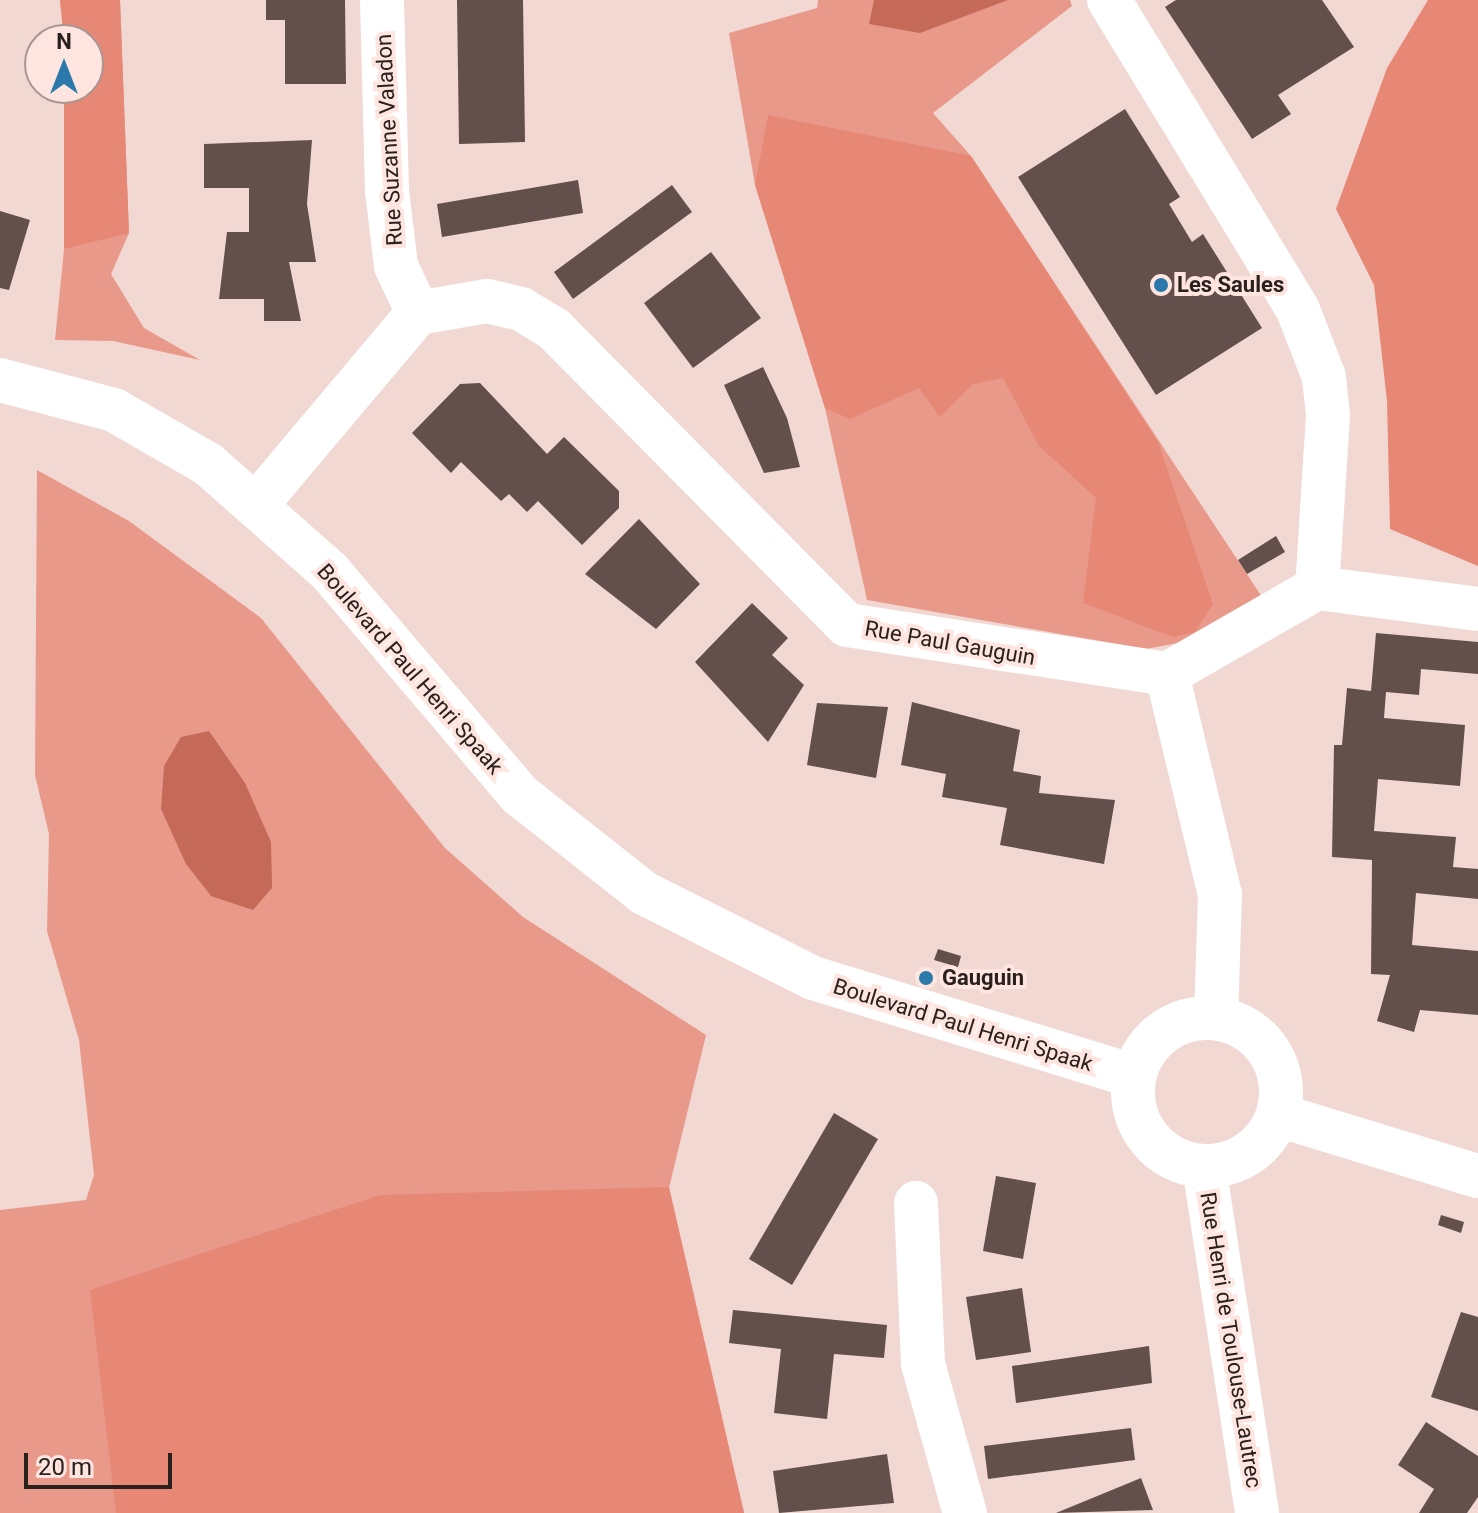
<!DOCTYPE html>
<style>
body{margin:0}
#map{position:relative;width:1478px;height:1513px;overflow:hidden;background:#f1d8d3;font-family:Roboto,sans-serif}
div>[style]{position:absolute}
.green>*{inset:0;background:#e9998a}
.forest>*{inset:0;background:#e78876}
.water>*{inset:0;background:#c56a59}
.building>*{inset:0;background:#634f4b}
.street>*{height:44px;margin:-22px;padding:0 22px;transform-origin:22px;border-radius:22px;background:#fff}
.street>.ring{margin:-22px;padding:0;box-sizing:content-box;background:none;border:44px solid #fff;border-radius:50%}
.dots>*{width:22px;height:22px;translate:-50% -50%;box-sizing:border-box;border:4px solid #fee5e0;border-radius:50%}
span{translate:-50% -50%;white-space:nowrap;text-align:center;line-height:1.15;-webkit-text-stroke:8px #fee5e0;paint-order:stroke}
.street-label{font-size:22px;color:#2a211f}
.poi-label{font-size:22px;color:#2a211f;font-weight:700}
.left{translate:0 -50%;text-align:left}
.north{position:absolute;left:24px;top:24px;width:80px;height:80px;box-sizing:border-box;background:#fee5e0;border:2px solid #a99793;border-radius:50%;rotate:0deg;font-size:22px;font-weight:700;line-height:32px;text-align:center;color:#2a211f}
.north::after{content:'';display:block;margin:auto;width:28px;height:36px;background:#2b79ab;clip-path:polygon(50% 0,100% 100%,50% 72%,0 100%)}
.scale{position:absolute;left:24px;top:1453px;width:148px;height:36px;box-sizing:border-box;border:4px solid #2a211f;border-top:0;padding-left:10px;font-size:24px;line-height:28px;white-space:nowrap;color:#2a211f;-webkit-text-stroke:6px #fee5e0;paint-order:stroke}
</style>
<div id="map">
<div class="green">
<i style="clip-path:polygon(60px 0,120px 0,129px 233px,111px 274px,144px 328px,200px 360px,113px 341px,55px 340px,64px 249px,64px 88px,88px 88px,88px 40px,64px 40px)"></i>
<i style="clip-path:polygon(818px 0,1070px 0,1072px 6px,933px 113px,971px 156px,1262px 597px,1178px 643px,1146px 649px,867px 600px,825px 408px,755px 185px,729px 33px,817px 8px)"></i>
<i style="clip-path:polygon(37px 470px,129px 521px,261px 618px,445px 848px,523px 917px,706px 1035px,669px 1188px,744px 1513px,0 1513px,0 1210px,86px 1200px,94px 1175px,79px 1040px,47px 931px,49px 834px,35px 775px)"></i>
</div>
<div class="forest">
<i style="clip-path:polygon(60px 0,120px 0,129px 233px,64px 249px,64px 88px,88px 88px,88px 40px,64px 40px)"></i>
<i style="clip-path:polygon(1428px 0,1478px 0,1478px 566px,1390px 529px,1387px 401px,1374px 285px,1336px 209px,1387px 68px)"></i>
<i style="clip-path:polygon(768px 115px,971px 156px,1158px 442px,1213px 604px,1195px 632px,1173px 637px,1083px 603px,1096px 498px,1039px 446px,1003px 378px,973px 384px,940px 417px,919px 388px,850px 419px,825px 408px,755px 185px)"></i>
<i style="clip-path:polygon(669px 1187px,744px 1513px,116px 1513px,90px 1290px,380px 1195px)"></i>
</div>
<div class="water">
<i style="clip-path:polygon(874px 0,1008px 0,920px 33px,869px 24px)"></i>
<i style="clip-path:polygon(209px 731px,245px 783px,271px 842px,272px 888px,253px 910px,211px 896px,186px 864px,161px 809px,164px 766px,181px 737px)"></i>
</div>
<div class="building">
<i style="clip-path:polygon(266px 0,345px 0,346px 84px,285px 84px,285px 20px,266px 20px)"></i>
<i style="clip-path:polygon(457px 0,523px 0,525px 142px,459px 144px)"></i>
<i style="clip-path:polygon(1176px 0,1322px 0,1354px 47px,1278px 95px,1291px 114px,1252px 139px,1165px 7px)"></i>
<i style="clip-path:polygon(1125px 109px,1180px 197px,1169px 204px,1192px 242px,1203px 234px,1262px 328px,1156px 395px,1018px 177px)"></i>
<i style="clip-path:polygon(312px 140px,307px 204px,316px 262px,289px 262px,301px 321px,264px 321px,264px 299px,219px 299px,227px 232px,249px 232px,249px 188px,204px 188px,204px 144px)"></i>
<i style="clip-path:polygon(578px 180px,583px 213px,442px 237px,437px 204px)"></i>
<i style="clip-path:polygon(672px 185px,692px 212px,573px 299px,554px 272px)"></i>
<i style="clip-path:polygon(0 211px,30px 220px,9px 290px,0 288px)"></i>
<i style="clip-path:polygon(711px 252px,761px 318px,693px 368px,644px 303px)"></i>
<i style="clip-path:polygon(763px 367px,787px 418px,800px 467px,764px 473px,724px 385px)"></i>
<i style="clip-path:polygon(480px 383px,547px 454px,564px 437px,619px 491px,619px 508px,582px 545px,538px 501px,527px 512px,509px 494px,501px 501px,461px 462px,451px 473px,412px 433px,460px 384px)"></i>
<i style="clip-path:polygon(639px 519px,700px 584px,656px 629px,585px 574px)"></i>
<i style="clip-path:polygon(1276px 536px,1285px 552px,1247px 574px,1238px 560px)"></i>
<i style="clip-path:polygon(752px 603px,788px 638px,772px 655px,804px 685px,768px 742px,695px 662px)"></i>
<i style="clip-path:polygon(1376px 633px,1478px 642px,1478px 674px,1421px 669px,1419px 695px,1386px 692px,1384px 718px,1465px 725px,1460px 786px,1378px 779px,1374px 831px,1456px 837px,1453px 867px,1478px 869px,1478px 899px,1416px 893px,1412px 945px,1478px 951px,1478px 1015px,1420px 1010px,1414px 1032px,1377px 1021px,1390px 975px,1371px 974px,1372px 860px,1332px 857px,1334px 745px,1342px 745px,1347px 688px,1371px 691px)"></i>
<i style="clip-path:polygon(912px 702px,1020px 730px,1013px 771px,1041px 776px,1039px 793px,1115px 800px,1104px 864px,1000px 845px,1007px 808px,942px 797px,946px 774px,901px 765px)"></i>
<i style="clip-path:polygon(817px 703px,888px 707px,876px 778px,807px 765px)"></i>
<i style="clip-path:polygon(938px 949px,961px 956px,958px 967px,934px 960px)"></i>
<i style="clip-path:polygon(834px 1113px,878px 1139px,792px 1285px,749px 1259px)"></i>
<i style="clip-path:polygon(996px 1176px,1036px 1183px,1023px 1259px,983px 1251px)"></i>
<i style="clip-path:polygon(1441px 1215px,1464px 1222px,1461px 1233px,1438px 1225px)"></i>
<i style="clip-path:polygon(1022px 1288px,1031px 1352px,976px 1360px,966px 1297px)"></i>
<i style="clip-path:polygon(733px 1310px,887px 1325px,884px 1358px,834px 1354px,827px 1419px,774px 1413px,781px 1349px,729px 1343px)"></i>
<i style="clip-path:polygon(1461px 1312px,1478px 1317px,1478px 1411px,1431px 1397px)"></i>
<i style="clip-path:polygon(1149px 1346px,1152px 1383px,1016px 1403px,1012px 1366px)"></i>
<i style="clip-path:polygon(1426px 1422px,1478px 1456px,1478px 1497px,1467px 1513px,1419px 1513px,1434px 1489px,1398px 1465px)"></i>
<i style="clip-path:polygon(1131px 1428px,1135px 1460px,988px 1479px,984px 1446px)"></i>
<i style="clip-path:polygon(887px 1454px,894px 1503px,779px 1513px,773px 1471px)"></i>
<i style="clip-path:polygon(1141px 1478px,1153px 1510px,1056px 1513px)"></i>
</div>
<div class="street">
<i style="left:1109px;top:0;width:363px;rotate:58.6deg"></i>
<i style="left:1298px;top:310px;width:72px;rotate:68.8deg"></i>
<i style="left:1324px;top:377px;width:38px;rotate:84deg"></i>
<i style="left:1328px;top:415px;width:173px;rotate:93.6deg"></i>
<i style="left:1317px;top:588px;width:173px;rotate:150.2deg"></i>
<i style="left:418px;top:313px;width:70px;rotate:-9.9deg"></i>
<i style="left:487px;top:301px;width:35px;rotate:13deg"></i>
<i style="left:521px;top:309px;width:39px;rotate:31deg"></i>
<i style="left:554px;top:329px;width:416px;rotate:45.3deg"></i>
<i style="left:847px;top:625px;width:324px;rotate:8.7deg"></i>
<i style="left:1167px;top:674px;width:226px;rotate:76.5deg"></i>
<i style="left:1220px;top:894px;width:124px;rotate:91.8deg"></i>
<i style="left:0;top:380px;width:118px;rotate:14.7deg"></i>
<i style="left:114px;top:410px;width:108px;rotate:29.9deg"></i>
<i style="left:208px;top:464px;width:163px;rotate:41.5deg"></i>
<i style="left:330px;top:572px;width:293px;rotate:49.6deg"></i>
<i style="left:520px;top:795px;width:158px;rotate:38.3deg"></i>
<i style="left:644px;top:893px;width:189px;rotate:26.7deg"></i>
<i style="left:813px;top:978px;width:336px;rotate:17deg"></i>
<i style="left:257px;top:504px;width:250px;rotate:-49.9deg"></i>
<i style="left:418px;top:313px;width:52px;rotate:-115.1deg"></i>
<i style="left:396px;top:266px;width:76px;rotate:-96.8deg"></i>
<i style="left:387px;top:191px;width:191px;rotate:-91.5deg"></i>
<i style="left:1317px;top:588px;width:162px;rotate:7.4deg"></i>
<i class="ring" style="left:1133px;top:1018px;width:104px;height:104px"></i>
<i style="left:1278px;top:1115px;width:209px;rotate:17deg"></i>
<i style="left:1204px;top:1166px;width:351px;rotate:81.3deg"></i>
<i style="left:916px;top:1203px;width:161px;rotate:87.5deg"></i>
<i style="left:923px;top:1364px;width:155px;rotate:74.3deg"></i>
</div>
<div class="dots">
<i style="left:1161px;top:285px;background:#2b79ab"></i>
<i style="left:926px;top:978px;background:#2b79ab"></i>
</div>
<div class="street-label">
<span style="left:389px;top:140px;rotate:-93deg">Rue Suzanne Valadon</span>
<span style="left:950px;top:643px;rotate:10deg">Rue Paul Gauguin</span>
<span style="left:410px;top:669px;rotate:49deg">Boulevard Paul Henri Spaak</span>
<span style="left:963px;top:1025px;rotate:17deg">Boulevard Paul Henri Spaak</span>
<span style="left:1231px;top:1340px;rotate:81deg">Rue Henri de Toulouse-Lautrec</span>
</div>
<div class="poi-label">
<span class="left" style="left:1177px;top:285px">Les Saules</span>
<span class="left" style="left:942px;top:978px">Gauguin</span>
</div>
<div class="north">N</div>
<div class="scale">20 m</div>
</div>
